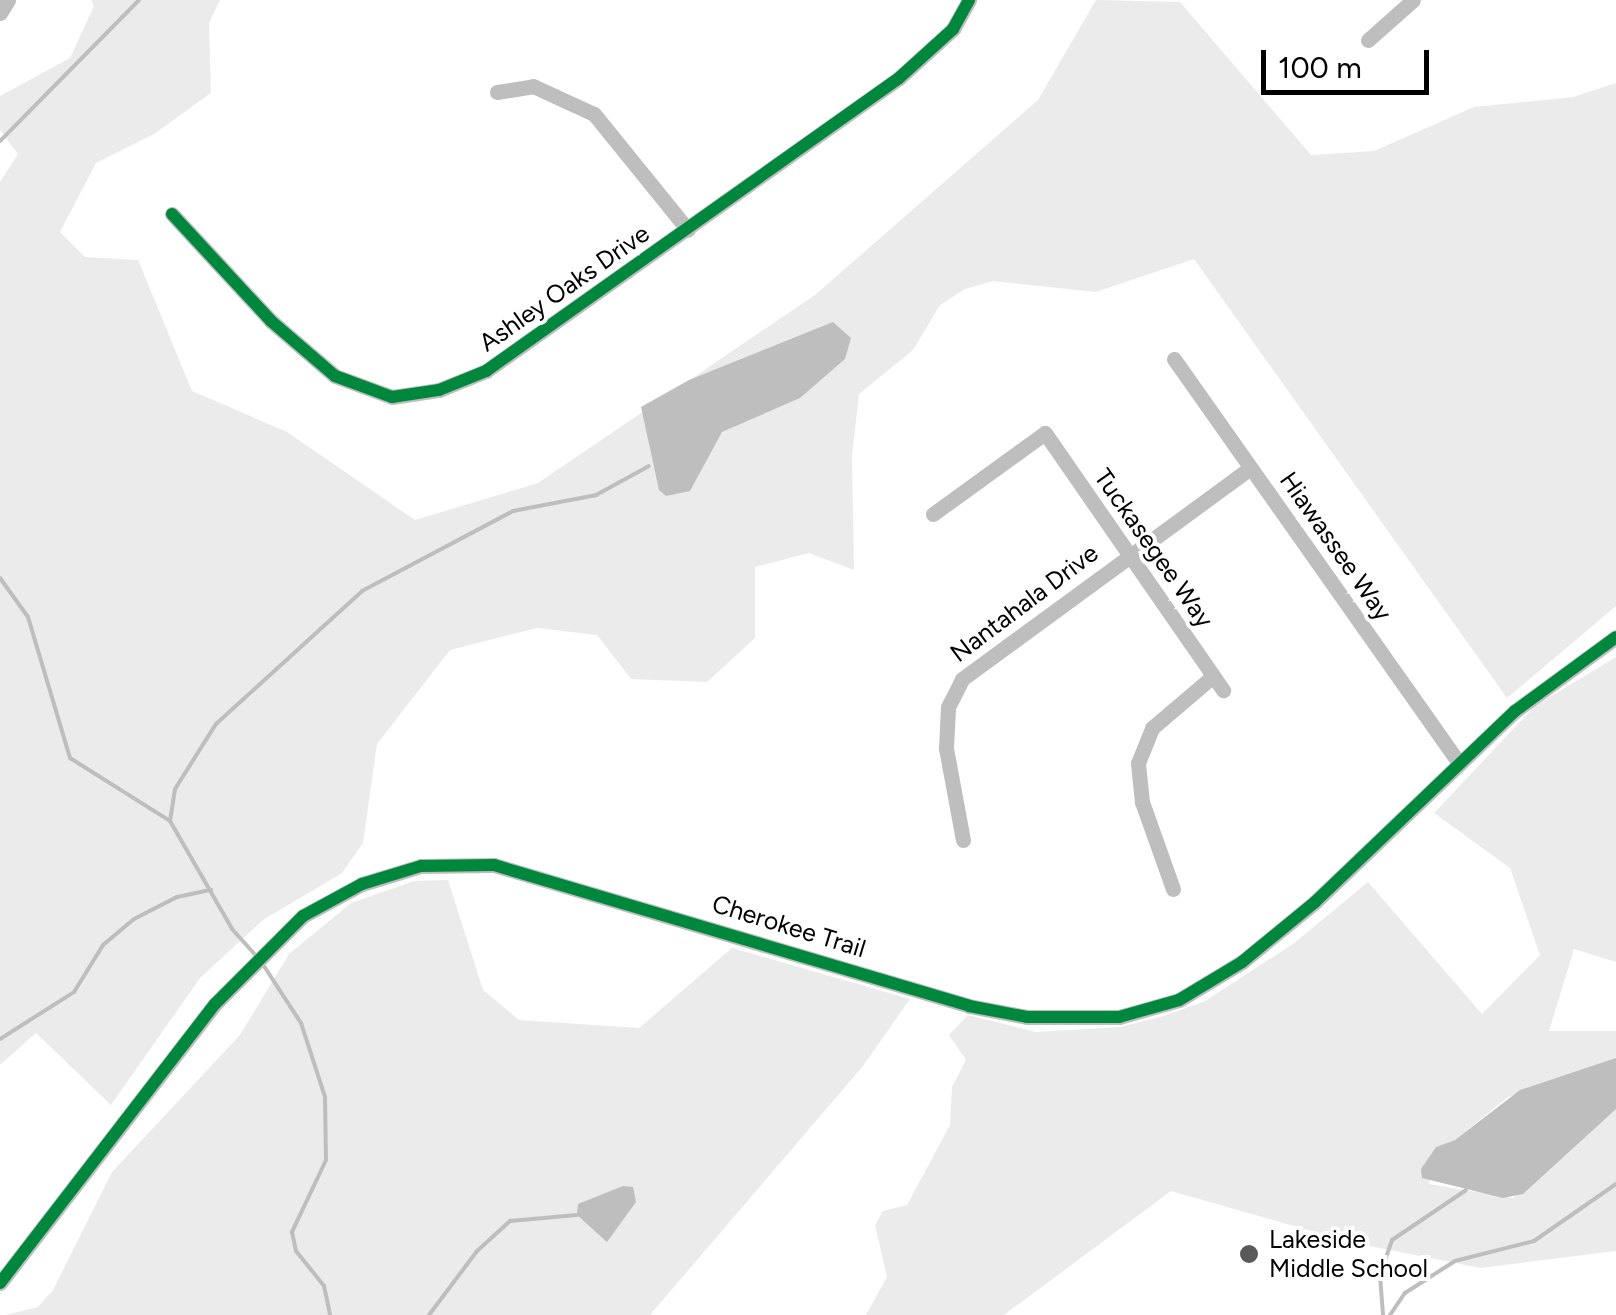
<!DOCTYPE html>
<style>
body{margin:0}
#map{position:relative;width:1616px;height:1315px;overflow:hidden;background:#fff;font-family:Figtree,sans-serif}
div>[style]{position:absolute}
.green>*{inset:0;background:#ebebeb}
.water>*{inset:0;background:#bebebe}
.stream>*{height:4px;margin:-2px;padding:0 2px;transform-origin:2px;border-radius:2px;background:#bebebe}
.minor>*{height:15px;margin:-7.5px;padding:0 7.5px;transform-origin:7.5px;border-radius:7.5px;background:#bebebe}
.cycleway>*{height:12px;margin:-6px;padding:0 6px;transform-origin:6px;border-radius:6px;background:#00873e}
.dots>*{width:28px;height:28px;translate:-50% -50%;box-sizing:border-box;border:5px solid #fff;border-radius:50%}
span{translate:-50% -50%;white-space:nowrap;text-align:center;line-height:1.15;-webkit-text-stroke:8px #fff;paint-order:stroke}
.street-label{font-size:25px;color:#000}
.poi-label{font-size:25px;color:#000}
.left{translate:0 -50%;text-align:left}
.scale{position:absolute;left:1261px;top:50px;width:168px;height:45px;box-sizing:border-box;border:5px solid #000;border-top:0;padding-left:12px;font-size:30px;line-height:35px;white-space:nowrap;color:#000;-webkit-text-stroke:8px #fff;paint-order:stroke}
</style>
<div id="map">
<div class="green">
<i style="clip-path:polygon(91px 0,220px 0,209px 23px,211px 93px,154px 134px,96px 163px,60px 232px,85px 257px,138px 260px,192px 391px,287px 432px,415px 520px,538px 483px,815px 295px,1038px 100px,1096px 0,1180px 2px,1311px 155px,1374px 151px,1474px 107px,1573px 97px,1616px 83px,1616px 606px,1507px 698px,1194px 259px,1096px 292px,993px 281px,965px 289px,940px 305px,913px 350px,859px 394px,852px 456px,854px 570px,809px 553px,755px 567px,755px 638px,707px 682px,631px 679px,597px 635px,537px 628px,450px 650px,377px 744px,363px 843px,342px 873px,263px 920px,200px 978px,111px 1105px,36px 1033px,0 1065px,0 182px,18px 154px,0 130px,0 96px,70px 58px,94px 6px)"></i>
<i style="clip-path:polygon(1616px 657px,1616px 962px,1574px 949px,1549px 1031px,1616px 1031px,1616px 1058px,1508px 1097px,1455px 1140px,1436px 1147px,1429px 1184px,1513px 1198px,1616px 1109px,1616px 1251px,1481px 1268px,1354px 1243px,1171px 1191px,1004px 1315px,866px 1315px,887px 1277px,875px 1225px,883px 1211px,907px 1205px,950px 1125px,952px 1087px,966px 1060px,949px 1035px,968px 1015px,1036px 1032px,1120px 1027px,1164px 1016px,1205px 1001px,1293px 944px,1368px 882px,1482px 1014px,1540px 955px,1510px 868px,1434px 813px,1535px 706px)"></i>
<i style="clip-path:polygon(448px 880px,483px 990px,519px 1020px,639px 1028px,732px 948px,910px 999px,863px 1066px,650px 1315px,6px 1315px,38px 1307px,53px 1290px,112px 1172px,240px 1035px,289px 954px,351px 903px,414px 881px)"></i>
</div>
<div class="water">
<i style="clip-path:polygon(833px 322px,851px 338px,845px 359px,800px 398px,722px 432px,690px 491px,666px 496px,659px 490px,641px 407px,689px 380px)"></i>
<i style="clip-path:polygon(1616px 1058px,1616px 1109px,1523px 1194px,1503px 1198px,1422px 1178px,1421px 1169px,1436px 1147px,1455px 1140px,1520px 1090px)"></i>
<i style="clip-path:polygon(623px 1186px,633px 1187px,636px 1202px,607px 1242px,577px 1215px,578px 1204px)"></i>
</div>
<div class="stream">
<i style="left:0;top:141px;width:198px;rotate:-45.4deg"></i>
<i style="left:0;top:578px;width:48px;rotate:54.3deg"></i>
<i style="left:28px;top:617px;width:147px;rotate:73.4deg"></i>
<i style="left:70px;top:758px;width:118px;rotate:32.2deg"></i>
<i style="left:170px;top:821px;width:125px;rotate:60.1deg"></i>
<i style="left:232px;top:929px;width:36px;rotate:48deg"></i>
<i style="left:170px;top:821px;width:32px;rotate:-81deg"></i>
<i style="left:175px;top:789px;width:77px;rotate:-57.8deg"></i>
<i style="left:216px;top:724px;width:197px;rotate:-42.3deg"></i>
<i style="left:362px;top:591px;width:171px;rotate:-27.9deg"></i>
<i style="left:513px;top:511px;width:85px;rotate:-10.9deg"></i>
<i style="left:596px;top:495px;width:60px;rotate:-28.7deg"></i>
<i style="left:262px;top:963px;width:72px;rotate:57deg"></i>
<i style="left:301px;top:1023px;width:78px;rotate:72deg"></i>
<i style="left:325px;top:1097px;width:63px;rotate:89.1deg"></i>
<i style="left:326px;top:1160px;width:80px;rotate:115.3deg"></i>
<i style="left:292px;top:1232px;width:19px;rotate:78deg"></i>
<i style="left:296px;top:1251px;width:45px;rotate:51.3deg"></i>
<i style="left:324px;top:1286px;width:30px;rotate:78deg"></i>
<i style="left:0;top:1039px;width:88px;rotate:-32.4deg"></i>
<i style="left:74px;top:992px;width:55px;rotate:-58.3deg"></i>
<i style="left:103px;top:945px;width:40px;rotate:-40deg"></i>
<i style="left:134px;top:919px;width:48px;rotate:-27.1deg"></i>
<i style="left:177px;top:897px;width:35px;rotate:-12deg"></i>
<i style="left:429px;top:1315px;width:80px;rotate:-53.1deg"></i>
<i style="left:477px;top:1251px;width:45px;rotate:-42.3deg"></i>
<i style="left:510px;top:1221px;width:67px;rotate:-5.1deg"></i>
<i style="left:1383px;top:1315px;width:40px;rotate:-94.3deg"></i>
<i style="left:1380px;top:1275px;width:37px;rotate:-71deg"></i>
<i style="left:1392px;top:1240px;width:89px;rotate:-34deg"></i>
<i style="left:1390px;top:1315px;width:27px;rotate:-56deg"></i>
<i style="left:1405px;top:1293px;width:59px;rotate:-32.6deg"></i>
<i style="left:1455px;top:1261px;width:81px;rotate:-14.2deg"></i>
<i style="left:1534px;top:1241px;width:100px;rotate:-34.8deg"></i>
</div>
<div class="minor">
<i style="left:0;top:13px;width:15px;rotate:-58deg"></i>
<i style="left:1368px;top:40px;width:60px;rotate:-41.6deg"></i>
<i style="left:497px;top:92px;width:36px;rotate:-9deg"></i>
<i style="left:533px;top:86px;width:67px;rotate:24.7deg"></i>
<i style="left:594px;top:114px;width:149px;rotate:51deg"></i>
<i style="left:172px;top:214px;width:146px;rotate:47.2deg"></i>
<i style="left:271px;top:321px;width:84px;rotate:40.7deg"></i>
<i style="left:335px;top:376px;width:61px;rotate:20.2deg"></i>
<i style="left:392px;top:397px;width:48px;rotate:-8.5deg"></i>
<i style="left:439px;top:390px;width:51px;rotate:-22deg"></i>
<i style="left:486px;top:371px;width:506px;rotate:-35.35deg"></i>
<i style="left:899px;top:78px;width:73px;rotate:-42.2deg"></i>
<i style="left:953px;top:29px;width:33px;rotate:-61deg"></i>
<i style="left:1174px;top:359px;width:493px;rotate:54.8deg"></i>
<i style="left:933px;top:514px;width:138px;rotate:-35.9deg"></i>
<i style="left:1045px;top:433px;width:313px;rotate:55.3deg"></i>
<i style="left:963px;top:840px;width:94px;rotate:-100.5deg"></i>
<i style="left:946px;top:748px;width:41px;rotate:-87.2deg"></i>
<i style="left:948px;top:707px;width:31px;rotate:-63deg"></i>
<i style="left:962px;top:679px;width:357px;rotate:-36.2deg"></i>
<i style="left:1173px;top:889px;width:92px;rotate:-109.6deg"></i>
<i style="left:1142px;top:802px;width:39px;rotate:-96deg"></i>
<i style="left:1138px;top:763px;width:38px;rotate:-68deg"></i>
<i style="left:1152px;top:728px;width:80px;rotate:-40.4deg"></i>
<i style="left:0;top:1283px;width:352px;rotate:-52.4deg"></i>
<i style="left:215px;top:1004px;width:124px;rotate:-45deg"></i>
<i style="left:303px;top:916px;width:67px;rotate:-28.5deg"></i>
<i style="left:362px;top:884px;width:62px;rotate:-17deg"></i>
<i style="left:421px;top:866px;width:73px;rotate:-0.8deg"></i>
<i style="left:494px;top:865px;width:495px;rotate:16.5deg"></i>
<i style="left:969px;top:1006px;width:59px;rotate:10.7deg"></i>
<i style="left:1027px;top:1017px;width:92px"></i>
<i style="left:1119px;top:1017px;width:62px;rotate:-15.8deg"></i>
<i style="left:1179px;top:1000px;width:74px;rotate:-31.1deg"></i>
<i style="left:1242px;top:962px;width:94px;rotate:-39.4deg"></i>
<i style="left:1315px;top:902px;width:277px;rotate:-43.7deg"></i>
<i style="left:1515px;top:711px;width:125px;rotate:-36.2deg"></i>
</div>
<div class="cycleway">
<i style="left:172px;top:214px;width:146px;rotate:47.2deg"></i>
<i style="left:271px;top:321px;width:84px;rotate:40.7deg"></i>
<i style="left:335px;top:376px;width:61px;rotate:20.2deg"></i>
<i style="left:392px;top:397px;width:48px;rotate:-8.5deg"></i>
<i style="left:439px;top:390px;width:51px;rotate:-22deg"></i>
<i style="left:486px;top:371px;width:506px;rotate:-35.35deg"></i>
<i style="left:899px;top:78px;width:73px;rotate:-42.2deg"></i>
<i style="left:953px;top:29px;width:33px;rotate:-61deg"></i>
<i style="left:0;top:1283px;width:352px;rotate:-52.4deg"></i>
<i style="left:215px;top:1004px;width:124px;rotate:-45deg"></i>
<i style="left:303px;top:916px;width:67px;rotate:-28.5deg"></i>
<i style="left:362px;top:884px;width:62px;rotate:-17deg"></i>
<i style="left:421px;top:866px;width:73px;rotate:-0.8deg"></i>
<i style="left:494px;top:865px;width:495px;rotate:16.5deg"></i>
<i style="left:969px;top:1006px;width:59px;rotate:10.7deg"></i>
<i style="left:1027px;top:1017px;width:92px"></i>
<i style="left:1119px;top:1017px;width:62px;rotate:-15.8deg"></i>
<i style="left:1179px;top:1000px;width:74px;rotate:-31.1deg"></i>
<i style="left:1242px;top:962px;width:94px;rotate:-39.4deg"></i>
<i style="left:1315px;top:902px;width:277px;rotate:-43.7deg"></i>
<i style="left:1515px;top:711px;width:125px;rotate:-36.2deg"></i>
</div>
<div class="dots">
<i style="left:1249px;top:1254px;background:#595959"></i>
</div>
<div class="street-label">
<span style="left:564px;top:288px;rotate:-35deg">Ashley Oaks Drive</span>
<span style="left:1336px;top:546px;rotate:55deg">Hiawassee Way</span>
<span style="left:1154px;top:548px;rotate:55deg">Tuckasegee Way</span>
<span style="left:1024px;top:603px;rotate:-37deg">Nantahala Drive</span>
<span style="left:789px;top:926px;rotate:17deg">Cherokee Trail</span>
</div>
<div class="poi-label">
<span class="left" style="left:1269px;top:1254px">Lakeside<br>Middle School</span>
</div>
<div class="scale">100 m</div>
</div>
